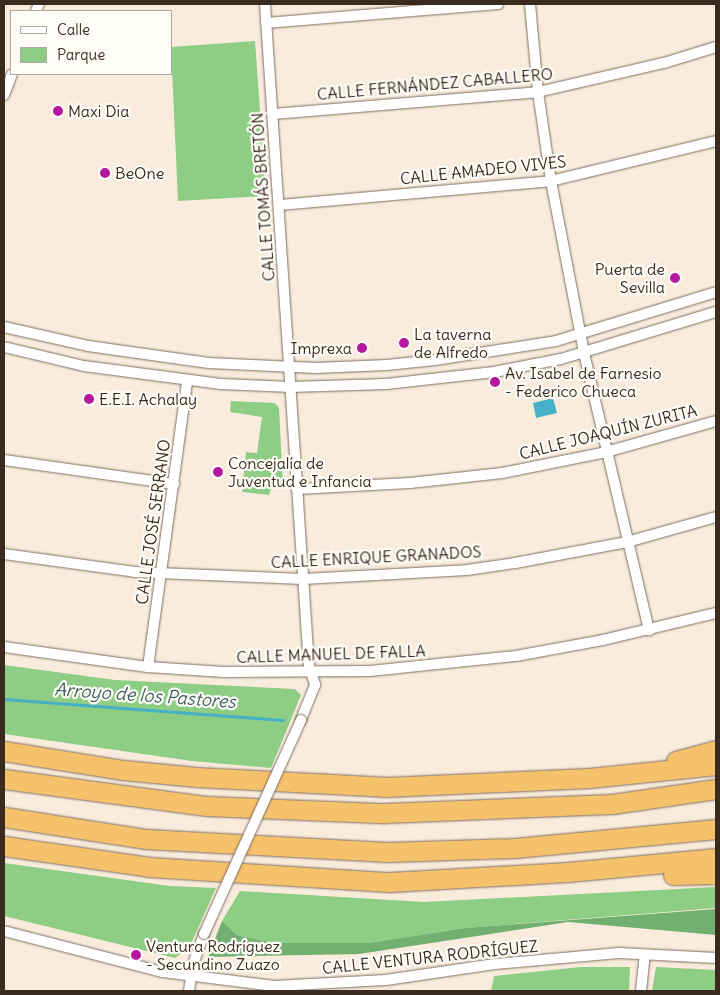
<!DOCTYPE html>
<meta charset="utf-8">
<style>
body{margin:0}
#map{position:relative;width:720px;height:995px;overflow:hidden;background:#f9ecdc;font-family:Delius,sans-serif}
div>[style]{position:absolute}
.green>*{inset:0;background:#8dcd84}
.forest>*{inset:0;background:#72b072}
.water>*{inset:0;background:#47b0c6}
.stream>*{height:3px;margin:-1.5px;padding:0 1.5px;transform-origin:1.5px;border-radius:1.5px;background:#47b0c6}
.roads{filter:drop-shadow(0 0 1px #7e6e60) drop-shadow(0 0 1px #7e6e60)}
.street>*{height:10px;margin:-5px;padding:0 5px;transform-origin:5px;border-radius:5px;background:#fff}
.highway>*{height:19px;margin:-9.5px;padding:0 9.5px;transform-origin:9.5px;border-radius:9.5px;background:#f6c16b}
.bridges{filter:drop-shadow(0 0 1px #7e6e60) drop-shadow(0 0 1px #7e6e60)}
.street-bridge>*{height:10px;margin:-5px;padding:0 5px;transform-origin:5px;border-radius:5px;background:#fff}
.dots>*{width:14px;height:14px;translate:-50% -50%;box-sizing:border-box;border:2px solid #fdfcf7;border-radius:50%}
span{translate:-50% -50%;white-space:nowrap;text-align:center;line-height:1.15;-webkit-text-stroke:4.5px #fdfcf7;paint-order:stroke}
.street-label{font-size:16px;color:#3b2a1e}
.poi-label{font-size:16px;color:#3b2a1e}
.left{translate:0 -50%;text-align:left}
.right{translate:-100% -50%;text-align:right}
.water-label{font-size:18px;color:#406061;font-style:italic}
.frame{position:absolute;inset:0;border:5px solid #3b2a1e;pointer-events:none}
.legend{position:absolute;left:10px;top:10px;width:162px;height:65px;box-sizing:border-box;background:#fdfcf7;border:1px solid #afa8a0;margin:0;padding:6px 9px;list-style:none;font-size:15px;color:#3b2a1e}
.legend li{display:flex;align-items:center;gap:10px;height:25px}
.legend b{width:25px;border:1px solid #afa8a0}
</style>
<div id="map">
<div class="green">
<i style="clip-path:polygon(255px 41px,266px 196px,178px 201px,171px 47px)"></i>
<i style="clip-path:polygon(231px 401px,275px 403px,279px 408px,283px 487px,272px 486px,269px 495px,242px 492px,246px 452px,257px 453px,262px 417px,230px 412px)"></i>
<i style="clip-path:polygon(4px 665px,115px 680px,295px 689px,301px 695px,271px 768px,192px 761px,4px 734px)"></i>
<i style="clip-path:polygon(4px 863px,170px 886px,216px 888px,189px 948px,175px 958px,4px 916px)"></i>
<i style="clip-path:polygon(716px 887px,716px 908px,465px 928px,369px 943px,274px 943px,237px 935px,222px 921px,240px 891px,424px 902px)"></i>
<i style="clip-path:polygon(581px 967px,630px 967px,629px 991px,491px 991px,494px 976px)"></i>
<i style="clip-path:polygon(656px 967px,716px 970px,716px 991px,652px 991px)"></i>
</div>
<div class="forest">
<i style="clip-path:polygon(716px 909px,716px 935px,568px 922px,359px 954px,208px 957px,222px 921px,237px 935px,274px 943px,369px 943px,465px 928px)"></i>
</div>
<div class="water">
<i style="clip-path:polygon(553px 398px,557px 413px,536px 418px,533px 403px)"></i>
</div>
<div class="stream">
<i style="left:4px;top:699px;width:280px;rotate:4.3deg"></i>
</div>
<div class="roads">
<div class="street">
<i style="left:265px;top:4px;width:663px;rotate:86.2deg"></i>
<i style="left:309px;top:666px;width:20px;rotate:72deg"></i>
<i style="left:315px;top:685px;width:38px;rotate:112deg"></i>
<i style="left:530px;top:4px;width:88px;rotate:84.8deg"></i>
<i style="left:538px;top:92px;width:90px;rotate:81.7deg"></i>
<i style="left:551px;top:181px;width:175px;rotate:79.1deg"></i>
<i style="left:584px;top:353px;width:285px;rotate:76.8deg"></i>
<i style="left:36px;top:11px;width:8px;rotate:-67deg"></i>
<i style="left:266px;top:23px;width:233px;rotate:-4.7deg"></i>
<i style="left:4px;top:95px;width:22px;rotate:-69deg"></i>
<i style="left:272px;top:114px;width:267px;rotate:-4.7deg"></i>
<i style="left:538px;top:92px;width:129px;rotate:-13deg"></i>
<i style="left:664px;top:63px;width:54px;rotate:-17.1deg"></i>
<i style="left:279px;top:205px;width:273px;rotate:-5deg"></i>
<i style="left:551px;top:181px;width:170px;rotate:-13.6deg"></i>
<i style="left:4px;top:327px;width:86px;rotate:12.7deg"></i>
<i style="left:88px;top:346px;width:122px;rotate:8deg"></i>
<i style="left:209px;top:363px;width:107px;rotate:2.7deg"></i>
<i style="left:316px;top:368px;width:71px;rotate:-2.4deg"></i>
<i style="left:387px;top:365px;width:48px;rotate:-5.9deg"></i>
<i style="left:435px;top:360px;width:122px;rotate:-8.9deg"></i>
<i style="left:556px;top:341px;width:167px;rotate:-17deg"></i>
<i style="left:4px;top:347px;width:82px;rotate:13.4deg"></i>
<i style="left:84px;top:366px;width:138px;rotate:7.5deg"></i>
<i style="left:221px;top:384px;width:70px;rotate:2.5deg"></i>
<i style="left:291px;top:387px;width:95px;rotate:-1.8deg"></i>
<i style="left:386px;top:384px;width:109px;rotate:-6.3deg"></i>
<i style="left:494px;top:372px;width:68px;rotate:-11deg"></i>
<i style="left:561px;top:359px;width:162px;rotate:-16.9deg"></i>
<i style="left:4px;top:460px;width:172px;rotate:8deg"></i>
<i style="left:297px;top:489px;width:113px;rotate:-3deg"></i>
<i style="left:410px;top:483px;width:93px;rotate:-6.2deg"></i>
<i style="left:502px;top:473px;width:106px;rotate:-11.4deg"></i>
<i style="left:606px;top:452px;width:114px;rotate:-15.7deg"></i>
<i style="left:4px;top:554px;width:132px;rotate:7.8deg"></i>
<i style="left:135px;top:572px;width:168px;rotate:2.4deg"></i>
<i style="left:303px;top:579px;width:164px;rotate:-3.1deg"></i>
<i style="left:467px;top:570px;width:49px;rotate:-8.3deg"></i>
<i style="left:515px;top:563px;width:114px;rotate:-10.6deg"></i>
<i style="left:627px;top:542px;width:92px;rotate:-15.7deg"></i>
<i style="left:4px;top:647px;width:145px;rotate:7.9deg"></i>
<i style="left:148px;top:667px;width:76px;rotate:3.8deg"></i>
<i style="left:224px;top:672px;width:146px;rotate:-0.4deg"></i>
<i style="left:370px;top:671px;width:147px;rotate:-5.9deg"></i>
<i style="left:516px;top:656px;width:88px;rotate:-10.4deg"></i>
<i style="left:603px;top:640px;width:116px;rotate:-13.4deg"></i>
<i style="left:148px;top:667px;width:289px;rotate:-82.2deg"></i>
<i style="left:4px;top:931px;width:164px;rotate:14.5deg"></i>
<i style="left:163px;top:972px;width:112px;rotate:7.2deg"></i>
<i style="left:274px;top:986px;width:112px;rotate:-3.1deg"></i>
<i style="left:386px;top:980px;width:110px;rotate:-8.4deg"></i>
<i style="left:495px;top:964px;width:124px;rotate:-5.1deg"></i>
<i style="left:619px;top:953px;width:97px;rotate:3deg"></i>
<i style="left:189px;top:991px;width:27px;rotate:-82deg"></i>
<i style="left:193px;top:964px;width:32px;rotate:-70deg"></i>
<i style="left:641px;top:991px;width:36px;rotate:-84deg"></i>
</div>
<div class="highway">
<i style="left:4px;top:751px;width:121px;rotate:9.1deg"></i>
<i style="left:123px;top:770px;width:74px;rotate:5.4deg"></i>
<i style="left:197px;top:777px;width:188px;rotate:3deg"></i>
<i style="left:385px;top:787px;width:204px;rotate:-2.5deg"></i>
<i style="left:589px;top:778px;width:128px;rotate:-5.8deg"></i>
<i style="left:676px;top:761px;width:41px;rotate:-15.4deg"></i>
<i style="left:4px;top:779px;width:205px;rotate:7.6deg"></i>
<i style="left:207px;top:806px;width:178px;rotate:2.3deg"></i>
<i style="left:385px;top:813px;width:227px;rotate:-2.3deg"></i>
<i style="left:612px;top:804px;width:105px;rotate:-8.2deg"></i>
<i style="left:4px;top:817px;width:144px;rotate:8.8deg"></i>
<i style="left:146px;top:839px;width:242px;rotate:3.1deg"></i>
<i style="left:388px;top:852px;width:127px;rotate:-1.8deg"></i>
<i style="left:515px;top:848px;width:202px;rotate:-5.4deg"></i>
<i style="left:4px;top:846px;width:147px;rotate:8.2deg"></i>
<i style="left:149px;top:867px;width:241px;rotate:3.6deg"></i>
<i style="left:390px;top:882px;width:178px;rotate:-3.2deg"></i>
<i style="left:568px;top:872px;width:149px;rotate:-5.4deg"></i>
<i style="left:673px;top:875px;width:43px;rotate:-1.3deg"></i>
</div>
</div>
<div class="bridges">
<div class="street-bridge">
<i style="left:204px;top:934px;width:235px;rotate:-65.6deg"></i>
</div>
</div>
<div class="dots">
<i style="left:58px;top:111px;background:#b5179e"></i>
<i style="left:105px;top:173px;background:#b5179e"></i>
<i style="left:675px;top:278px;background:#b5179e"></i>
<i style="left:404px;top:343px;background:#b5179e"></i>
<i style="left:362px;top:348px;background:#b5179e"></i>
<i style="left:495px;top:382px;background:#b5179e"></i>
<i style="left:89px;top:399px;background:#b5179e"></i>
<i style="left:218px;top:472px;background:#b5179e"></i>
<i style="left:136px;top:955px;background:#b5179e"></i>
</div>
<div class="street-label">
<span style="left:435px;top:84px;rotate:-5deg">CALLE FERNÁNDEZ CABALLERO</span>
<span style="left:483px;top:170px;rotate:-6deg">CALLE AMADEO VIVES</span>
<span style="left:263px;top:197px;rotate:-94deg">CALLE TOMÁS BRETÓN</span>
<span style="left:608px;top:432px;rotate:-14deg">CALLE JOAQUÍN ZURITA</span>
<span style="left:153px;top:522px;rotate:-82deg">CALLE JOSÉ SERRANO</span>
<span style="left:376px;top:557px;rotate:-3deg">CALLE ENRIQUE GRANADOS</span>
<span style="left:331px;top:654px;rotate:-2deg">CALLE MANUEL DE FALLA</span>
<span style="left:430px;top:957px;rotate:-6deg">CALLE VENTURA RODRÍGUEZ</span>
</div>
<div class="poi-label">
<span class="left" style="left:68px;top:111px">Maxi Dia</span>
<span class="left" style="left:115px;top:173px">BeOne</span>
<span class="right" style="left:665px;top:278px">Puerta de<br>Sevilla</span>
<span class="left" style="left:414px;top:343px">La taverna<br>de Alfredo</span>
<span class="right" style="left:352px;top:348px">Imprexa</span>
<span class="left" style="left:505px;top:382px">Av. Isabel de Farnesio<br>- Federico Chueca</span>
<span class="left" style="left:99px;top:399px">E.E.I. Achalay</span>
<span class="left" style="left:228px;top:472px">Concejalía de<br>Juventud e Infancia</span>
<span class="left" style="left:146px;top:955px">Ventura Rodríguez<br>- Secundino Zuazo</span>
</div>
<div class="water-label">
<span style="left:145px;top:696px;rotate:4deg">Arroyo de los Pastores</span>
</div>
<div class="frame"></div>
<ul class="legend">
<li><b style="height:6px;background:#fff"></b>Calle</li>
<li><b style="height:14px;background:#8dcd84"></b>Parque</li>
</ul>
</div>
